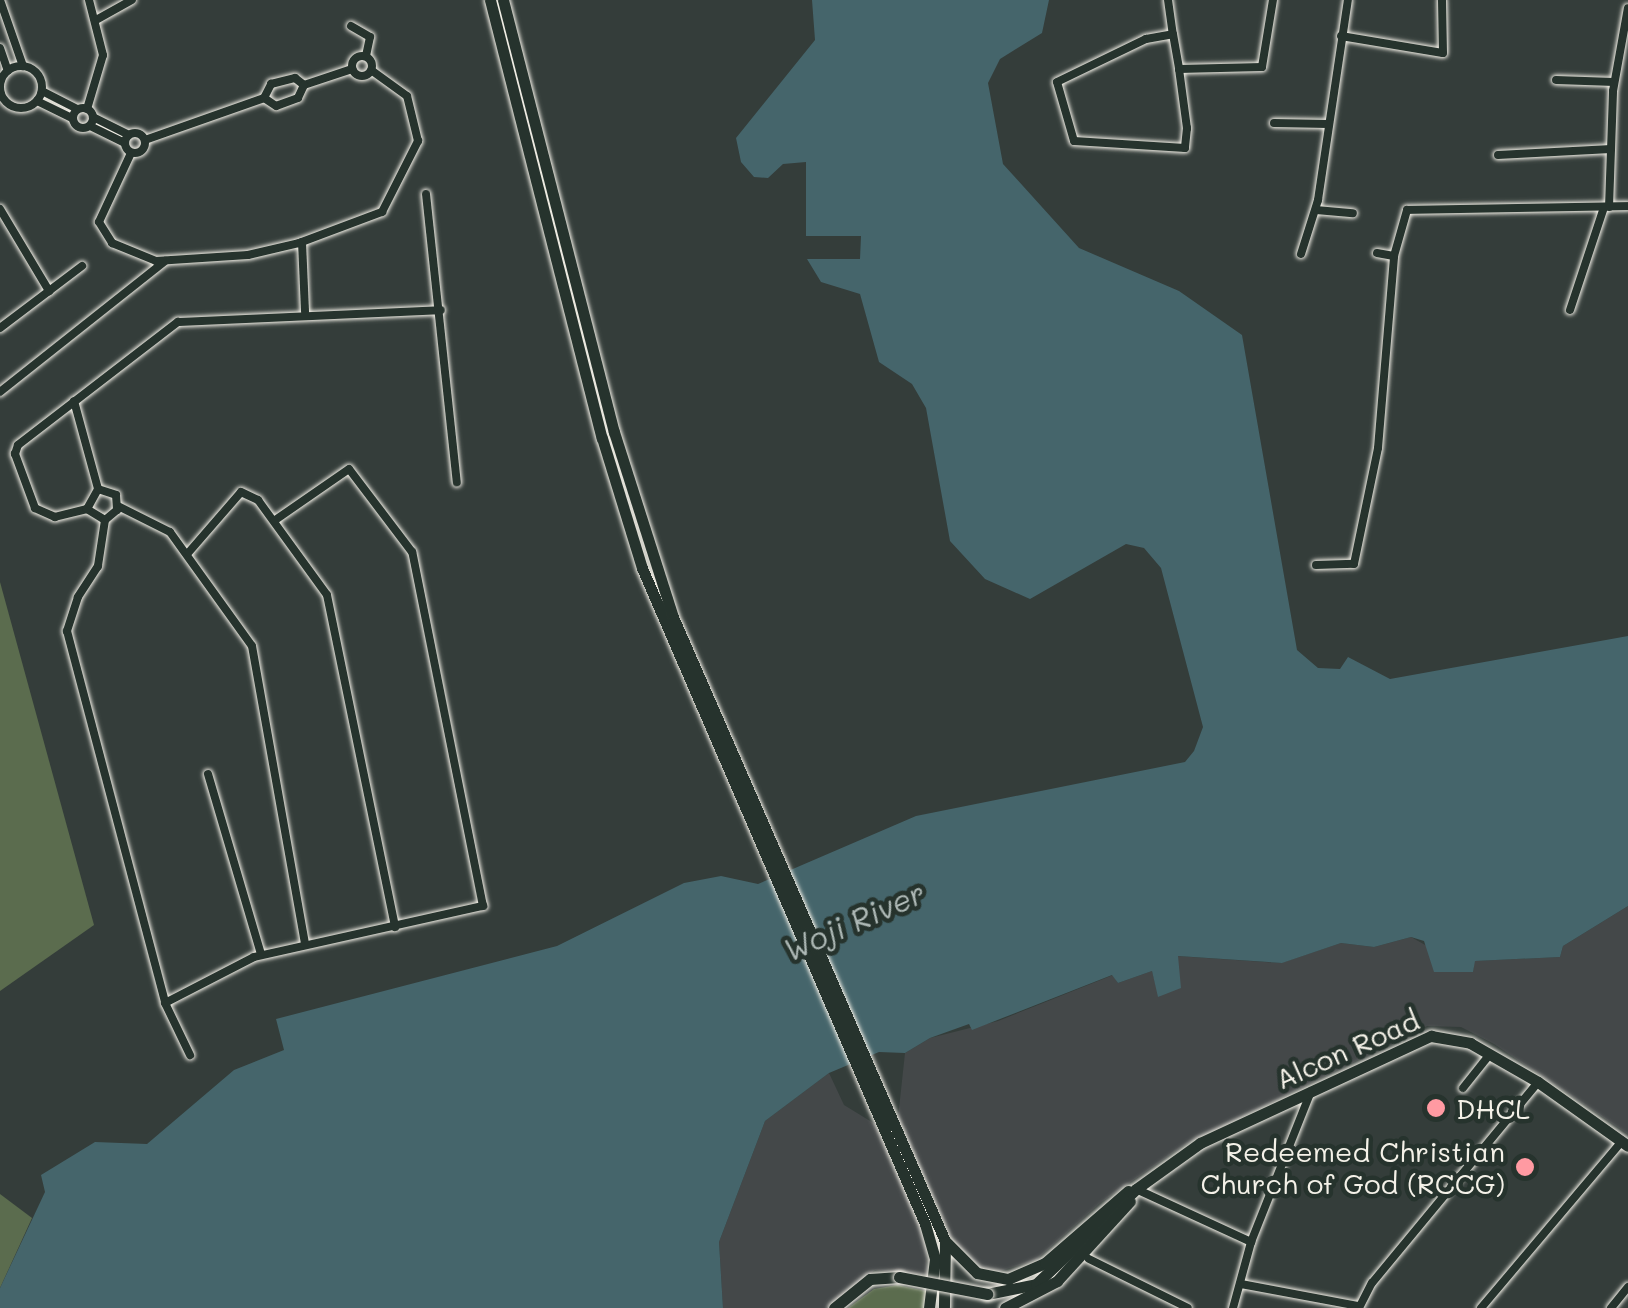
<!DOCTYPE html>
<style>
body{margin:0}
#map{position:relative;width:1628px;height:1308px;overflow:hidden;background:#343d3a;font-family:Mali,sans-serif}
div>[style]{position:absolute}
.built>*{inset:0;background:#444849}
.green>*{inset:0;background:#5b6c4e}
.water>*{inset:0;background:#45656b}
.roads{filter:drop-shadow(0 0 2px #f4f1e8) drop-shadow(0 0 2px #f4f1e8)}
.minor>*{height:8px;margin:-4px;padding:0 4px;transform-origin:4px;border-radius:4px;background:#26332d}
.minor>.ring{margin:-4px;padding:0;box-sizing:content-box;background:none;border:8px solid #26332d;border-radius:50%}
.secondary>*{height:11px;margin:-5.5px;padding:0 5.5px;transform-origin:5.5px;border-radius:5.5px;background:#26332d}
.bridges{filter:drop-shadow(0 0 2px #f4f1e8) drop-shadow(0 0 2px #f4f1e8)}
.secondary-bridge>*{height:11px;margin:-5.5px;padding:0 5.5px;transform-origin:5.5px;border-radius:5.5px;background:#26332d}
.dots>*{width:28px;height:28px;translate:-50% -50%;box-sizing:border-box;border:5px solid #26332d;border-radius:50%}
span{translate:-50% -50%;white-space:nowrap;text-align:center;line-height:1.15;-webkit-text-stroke:9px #26332d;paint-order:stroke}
.street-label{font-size:28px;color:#f4f1e8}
.poi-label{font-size:28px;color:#f4f1e8}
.left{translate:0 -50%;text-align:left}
.right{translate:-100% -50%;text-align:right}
.water-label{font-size:30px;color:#aeb9b6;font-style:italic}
</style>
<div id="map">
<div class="built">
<i style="clip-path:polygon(1628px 906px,1628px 1134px,1494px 1044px,1461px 1027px,1427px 1026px,1183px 1146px,1100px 1203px,1036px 1260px,994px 1273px,979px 1269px,954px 1244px,898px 1118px,905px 1053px,930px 1038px,998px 1021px,1113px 975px,1118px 983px,1152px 971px,1159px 997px,1177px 956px,1281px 963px,1341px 943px,1374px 947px,1411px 937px,1473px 972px,1474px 961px,1560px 957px,1563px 946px)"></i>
<i style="clip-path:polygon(829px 1073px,844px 1105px,875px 1124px,926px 1237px,927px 1275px,875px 1270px,826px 1308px,723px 1308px,719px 1242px,765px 1121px)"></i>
</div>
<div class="green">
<i style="clip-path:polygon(0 582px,94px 925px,0 991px)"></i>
<i style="clip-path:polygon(0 1194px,32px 1218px,0 1288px)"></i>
<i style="clip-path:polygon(897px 1285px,926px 1291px,924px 1308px,848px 1308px,874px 1289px)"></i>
</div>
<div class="water">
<i style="clip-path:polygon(812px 0,1049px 0,1042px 33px,1000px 59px,988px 83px,1003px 164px,1079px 248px,1179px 291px,1242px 335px,1297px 650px,1318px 668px,1340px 669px,1348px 657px,1390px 679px,1628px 636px,1628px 906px,1563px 946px,1560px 957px,1475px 961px,1473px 972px,1434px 972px,1424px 941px,1411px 937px,1374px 947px,1341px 943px,1282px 963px,1178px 956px,1181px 988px,1158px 997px,1152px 971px,1118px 983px,1112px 975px,972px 1030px,969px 1024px,930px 1038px,905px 1053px,879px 1052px,829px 1073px,765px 1121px,719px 1242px,723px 1308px,0 1308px,0 1288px,45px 1192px,41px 1175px,95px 1142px,147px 1144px,234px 1070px,284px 1050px,276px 1019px,557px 946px,684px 883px,721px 876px,758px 884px,916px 816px,1185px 762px,1194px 751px,1203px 727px,1161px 568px,1144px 548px,1126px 544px,1030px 599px,985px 579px,950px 541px,926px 408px,912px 384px,879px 362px,860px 294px,821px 282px,807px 259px,860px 259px,861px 236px,806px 236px,806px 162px,783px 164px,768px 178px,754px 177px,741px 162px,736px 138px,815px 40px)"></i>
</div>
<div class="roads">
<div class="minor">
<i style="left:0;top:0;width:70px;rotate:70.8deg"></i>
<i style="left:1168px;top:0;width:34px;rotate:82deg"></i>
<i style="left:1173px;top:34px;width:36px;rotate:80deg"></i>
<i style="left:1179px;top:69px;width:60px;rotate:82.3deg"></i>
<i style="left:1187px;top:128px;width:20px;rotate:96deg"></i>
<i style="left:1185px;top:148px;width:111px;rotate:-176.4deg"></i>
<i style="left:1074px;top:141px;width:61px;rotate:-106.1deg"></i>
<i style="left:1057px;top:82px;width:99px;rotate:-25.8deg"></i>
<i style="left:1146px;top:39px;width:27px;rotate:-10deg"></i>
<i style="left:96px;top:20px;width:41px;rotate:-29.1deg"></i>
<i style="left:351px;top:26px;width:22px;rotate:30deg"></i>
<i style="left:370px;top:37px;width:19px;rotate:102deg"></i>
<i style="left:1341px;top:36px;width:103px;rotate:9.5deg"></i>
<i style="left:1443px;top:53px;width:53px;rotate:-91.1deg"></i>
<i style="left:0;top:48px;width:24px;rotate:71deg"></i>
<i class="ring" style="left:352px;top:56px;width:12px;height:12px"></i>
<i class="ring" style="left:0;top:66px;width:34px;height:34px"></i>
<i style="left:1179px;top:69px;width:83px;rotate:-1.4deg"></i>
<i style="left:1262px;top:67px;width:68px;rotate:-80.7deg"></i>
<i style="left:1556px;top:80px;width:58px;rotate:2deg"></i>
<i style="left:304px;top:85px;width:51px;rotate:-18.4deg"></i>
<i style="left:42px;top:91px;width:39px;rotate:27deg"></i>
<i style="left:37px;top:101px;width:39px;rotate:26deg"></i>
<i class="ring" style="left:73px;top:108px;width:12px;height:12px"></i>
<i style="left:87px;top:109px;width:56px;rotate:-73.5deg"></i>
<i style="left:103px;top:55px;width:57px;rotate:-104.3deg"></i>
<i style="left:93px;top:117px;width:40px;rotate:26.6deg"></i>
<i style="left:1274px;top:123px;width:54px;rotate:1.1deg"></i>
<i style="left:90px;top:126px;width:39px;rotate:26deg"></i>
<i class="ring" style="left:125px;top:133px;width:12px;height:12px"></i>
<i style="left:145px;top:140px;width:126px;rotate:-19.4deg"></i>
<i style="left:264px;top:98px;width:16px;rotate:-63deg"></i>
<i style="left:271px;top:84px;width:25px;rotate:-14deg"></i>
<i style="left:295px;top:78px;width:11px;rotate:38deg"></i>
<i style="left:304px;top:85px;width:14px;rotate:115deg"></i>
<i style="left:298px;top:98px;width:23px;rotate:160deg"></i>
<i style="left:276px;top:106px;width:14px;rotate:-146deg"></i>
<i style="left:131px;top:153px;width:76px;rotate:114.9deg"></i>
<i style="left:99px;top:222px;width:25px;rotate:58deg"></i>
<i style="left:112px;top:243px;width:48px;rotate:22.2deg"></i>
<i style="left:156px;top:261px;width:92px;rotate:-3.7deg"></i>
<i style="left:248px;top:255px;width:52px;rotate:-13.2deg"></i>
<i style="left:299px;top:243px;width:89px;rotate:-20.5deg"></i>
<i style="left:382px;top:212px;width:80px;rotate:-63.1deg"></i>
<i style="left:418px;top:141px;width:46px;rotate:-103.7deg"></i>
<i style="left:407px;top:96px;width:44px;rotate:-144.2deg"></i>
<i style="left:1498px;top:155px;width:113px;rotate:-3deg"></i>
<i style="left:426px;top:194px;width:290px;rotate:83.9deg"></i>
<i style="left:1609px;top:207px;width:116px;rotate:-88deg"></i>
<i style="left:1613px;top:91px;width:84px;rotate:-79.8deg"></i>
<i style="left:0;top:209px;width:96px;rotate:59.1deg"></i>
<i style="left:1316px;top:210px;width:37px;rotate:5deg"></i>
<i style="left:302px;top:242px;width:70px;rotate:87.5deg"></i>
<i style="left:1377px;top:253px;width:17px;rotate:10deg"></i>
<i style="left:1301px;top:254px;width:57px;rotate:-72.5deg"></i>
<i style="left:1318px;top:200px;width:202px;rotate:-81.5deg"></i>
<i style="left:1570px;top:310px;width:108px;rotate:-71.7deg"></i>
<i style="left:0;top:328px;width:103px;rotate:-37.1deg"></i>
<i style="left:0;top:392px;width:211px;rotate:-38.4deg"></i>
<i style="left:74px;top:401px;width:91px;rotate:74.7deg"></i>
<i style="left:118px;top:506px;width:58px;rotate:26.6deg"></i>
<i style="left:170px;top:532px;width:140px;rotate:54.3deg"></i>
<i style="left:252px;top:646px;width:303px;rotate:79.9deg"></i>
<i style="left:87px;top:509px;width:33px;rotate:166deg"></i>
<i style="left:55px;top:517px;width:22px;rotate:-156deg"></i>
<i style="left:35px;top:508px;width:58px;rotate:-110.3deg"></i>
<i style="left:15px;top:454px;width:9px;rotate:-72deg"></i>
<i style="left:18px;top:445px;width:202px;rotate:-37.6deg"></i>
<i style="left:178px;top:322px;width:263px;rotate:-2.6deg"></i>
<i style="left:105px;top:520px;width:21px;rotate:-149deg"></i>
<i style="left:87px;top:509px;width:23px;rotate:-61deg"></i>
<i style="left:98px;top:489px;width:19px;rotate:18deg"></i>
<i style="left:116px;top:495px;width:15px;rotate:86deg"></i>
<i style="left:117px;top:510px;width:16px;rotate:140deg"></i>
<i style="left:105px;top:520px;width:47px;rotate:98.7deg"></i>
<i style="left:98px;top:566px;width:37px;rotate:123deg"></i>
<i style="left:78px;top:597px;width:36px;rotate:108deg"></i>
<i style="left:67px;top:631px;width:385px;rotate:75.2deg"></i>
<i style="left:165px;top:1003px;width:58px;rotate:64.3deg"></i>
<i style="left:189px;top:552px;width:79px;rotate:-49.1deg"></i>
<i style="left:241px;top:492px;width:19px;rotate:25deg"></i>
<i style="left:258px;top:500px;width:117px;rotate:54deg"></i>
<i style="left:327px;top:595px;width:339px;rotate:78.4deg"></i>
<i style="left:1316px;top:565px;width:38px;rotate:-2deg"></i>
<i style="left:1354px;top:564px;width:118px;rotate:-78.3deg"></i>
<i style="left:1378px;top:448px;width:193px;rotate:-85.2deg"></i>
<i style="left:1394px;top:256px;width:48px;rotate:-74.2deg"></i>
<i style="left:1407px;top:210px;width:221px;rotate:-1deg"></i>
<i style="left:208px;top:774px;width:188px;rotate:73.6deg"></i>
<i style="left:165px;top:1003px;width:100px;rotate:-27.3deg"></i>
<i style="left:254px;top:957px;width:235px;rotate:-12.6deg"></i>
<i style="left:483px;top:906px;width:361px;rotate:-101.3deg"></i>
<i style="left:412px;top:552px;width:104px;rotate:-127.2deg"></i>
<i style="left:349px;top:469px;width:91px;rotate:145.3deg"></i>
<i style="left:1463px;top:1088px;width:43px;rotate:-51.5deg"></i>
<i style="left:1136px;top:1189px;width:127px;rotate:24.7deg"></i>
<i style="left:1089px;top:1259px;width:110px;rotate:26.3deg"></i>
<i style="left:1241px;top:1284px;width:120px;rotate:10.6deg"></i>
<i style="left:1233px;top:1308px;width:68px;rotate:-74.7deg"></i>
<i style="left:1251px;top:1242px;width:162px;rotate:-68.3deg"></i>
<i style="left:1359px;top:1308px;width:28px;rotate:-63deg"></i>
<i style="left:1372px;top:1283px;width:261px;rotate:-50.4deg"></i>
<i style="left:1481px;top:1308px;width:219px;rotate:-49.8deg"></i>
<i style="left:1611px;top:1308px;width:27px;rotate:-51deg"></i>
</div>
<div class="secondary">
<i style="left:490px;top:0;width:452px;rotate:75.7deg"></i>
<i style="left:602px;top:438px;width:136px;rotate:72.9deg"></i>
<i style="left:642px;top:568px;width:714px;rotate:66.66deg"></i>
<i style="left:925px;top:1224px;width:36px;rotate:74deg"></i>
<i style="left:935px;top:1259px;width:49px;rotate:97deg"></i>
<i style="left:503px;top:0;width:446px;rotate:75.6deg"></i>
<i style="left:614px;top:432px;width:194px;rotate:72.3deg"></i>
<i style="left:673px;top:617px;width:681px;rotate:66.45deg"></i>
<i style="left:945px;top:1241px;width:67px;rotate:90.9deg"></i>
<i style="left:946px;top:1242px;width:44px;rotate:45deg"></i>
<i style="left:977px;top:1273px;width:32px;rotate:11deg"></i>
<i style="left:1008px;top:1279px;width:40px;rotate:-23.4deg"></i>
<i style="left:1045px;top:1263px;width:110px;rotate:-40.9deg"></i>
<i style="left:987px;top:1294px;width:50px;rotate:-11.5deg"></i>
<i style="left:1036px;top:1284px;width:138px;rotate:-43.5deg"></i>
<i style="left:1136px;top:1189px;width:79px;rotate:-35.7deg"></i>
<i style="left:1200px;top:1143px;width:255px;rotate:-24.9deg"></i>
<i style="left:1431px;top:1036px;width:40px;rotate:10deg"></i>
<i style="left:1470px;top:1043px;width:78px;rotate:29.8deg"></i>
<i style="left:1538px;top:1082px;width:110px;rotate:35.4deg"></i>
<i style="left:834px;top:1308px;width:46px;rotate:-38.9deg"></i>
<i style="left:870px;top:1279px;width:29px;rotate:-4deg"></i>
<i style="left:1005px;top:1308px;width:59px;rotate:-27.4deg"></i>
<i style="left:1057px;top:1281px;width:108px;rotate:-47.6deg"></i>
</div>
</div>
<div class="bridges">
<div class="secondary-bridge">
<i style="left:899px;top:1277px;width:90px;rotate:10.9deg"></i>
</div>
</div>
<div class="dots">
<i style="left:1436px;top:1108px;background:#ff9aa2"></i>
<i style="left:1525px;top:1167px;background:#ff9aa2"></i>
</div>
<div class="street-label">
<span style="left:1347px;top:1049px;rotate:-24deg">Alcon Road</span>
</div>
<div class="poi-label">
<span class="left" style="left:1456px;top:1108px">DHCL</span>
<span class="right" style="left:1505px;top:1167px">Redeemed Christian<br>Church of God (RCCG)</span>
</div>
<div class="water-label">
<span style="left:854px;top:921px;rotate:-24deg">Woji River</span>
</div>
</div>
